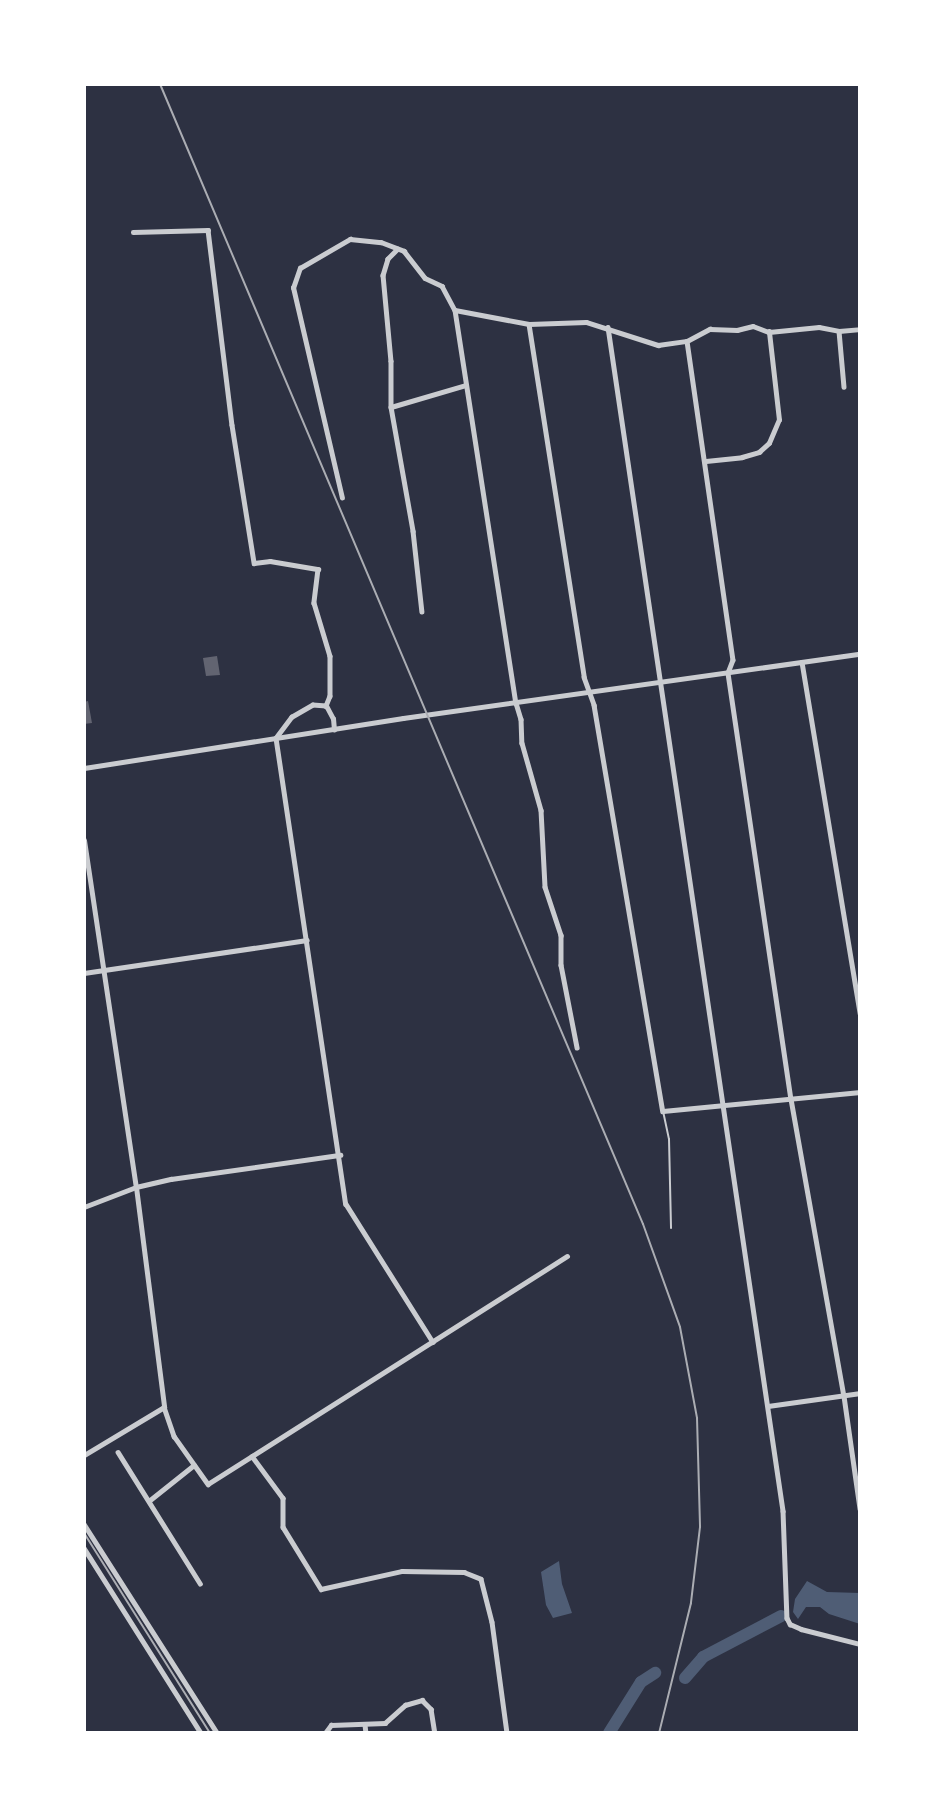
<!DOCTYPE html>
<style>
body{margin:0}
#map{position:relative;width:944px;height:1817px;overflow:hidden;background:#2d3142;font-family:"Roboto Condensed",sans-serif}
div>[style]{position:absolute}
.water>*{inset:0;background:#4f5d75}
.river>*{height:12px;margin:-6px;padding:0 6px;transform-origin:6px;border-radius:6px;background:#4f5d75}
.building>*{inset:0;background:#626471}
.service>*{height:2px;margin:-1px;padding:0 1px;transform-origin:1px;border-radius:1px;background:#caccd0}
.minor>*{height:4.5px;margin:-2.25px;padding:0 2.25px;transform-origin:2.25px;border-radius:2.25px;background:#caccd0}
.tertiary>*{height:5px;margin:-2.5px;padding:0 2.5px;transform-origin:2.5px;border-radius:2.5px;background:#caccd0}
.tram>*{height:2px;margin:-1px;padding:0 1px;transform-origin:1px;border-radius:1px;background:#abadb3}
.rail>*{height:2px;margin:-1px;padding:0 1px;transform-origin:1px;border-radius:1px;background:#abadb3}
span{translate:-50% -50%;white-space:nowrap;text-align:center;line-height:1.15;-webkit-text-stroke:5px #fff;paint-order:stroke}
.frame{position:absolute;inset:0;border:86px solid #fff;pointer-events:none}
</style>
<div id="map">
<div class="water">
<i style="clip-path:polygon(559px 1561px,562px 1584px,572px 1613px,553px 1618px,546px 1605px,541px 1572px)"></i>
<i style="clip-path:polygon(807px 1581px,827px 1592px,860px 1593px,860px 1624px,829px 1614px,820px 1607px,806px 1607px,798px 1619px,793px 1612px,795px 1599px)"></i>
</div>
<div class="river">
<i style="left:685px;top:1678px;width:28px;rotate:-49deg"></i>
<i style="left:703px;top:1657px;width:88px;rotate:-27.7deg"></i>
<i style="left:609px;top:1733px;width:60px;rotate:-57.9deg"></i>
<i style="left:641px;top:1682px;width:17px;rotate:-33deg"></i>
</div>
<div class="building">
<i style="clip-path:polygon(217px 656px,220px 675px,206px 676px,203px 658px)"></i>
<i style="clip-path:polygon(88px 701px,92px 723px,84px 724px,84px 702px)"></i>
</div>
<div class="service">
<i style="left:663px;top:1111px;width:29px;rotate:78deg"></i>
<i style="left:669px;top:1139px;width:89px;rotate:88.7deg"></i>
</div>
<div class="minor">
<i style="left:133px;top:232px;width:75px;rotate:-1.5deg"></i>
<i style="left:208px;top:230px;width:196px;rotate:83deg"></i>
<i style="left:232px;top:425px;width:140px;rotate:80.9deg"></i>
<i style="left:254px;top:563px;width:16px;rotate:-7deg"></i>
<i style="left:270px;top:561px;width:49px;rotate:9.5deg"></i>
<i style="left:318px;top:569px;width:34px;rotate:97deg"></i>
<i style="left:314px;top:603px;width:55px;rotate:73.2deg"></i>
<i style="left:330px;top:656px;width:40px;rotate:90deg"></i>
<i style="left:330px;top:696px;width:11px;rotate:112deg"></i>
<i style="left:398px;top:249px;width:14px;rotate:135deg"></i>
<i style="left:388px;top:259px;width:17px;rotate:107deg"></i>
<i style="left:383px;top:275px;width:86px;rotate:84.7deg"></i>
<i style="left:391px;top:361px;width:46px;rotate:90deg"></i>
<i style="left:391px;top:407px;width:126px;rotate:79.9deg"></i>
<i style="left:413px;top:531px;width:81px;rotate:83.7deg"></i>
<i style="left:455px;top:310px;width:75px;rotate:10.7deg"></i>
<i style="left:529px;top:324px;width:57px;rotate:-2deg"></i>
<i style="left:586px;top:322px;width:76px;rotate:17.7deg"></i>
<i style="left:658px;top:345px;width:29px;rotate:-8deg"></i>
<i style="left:687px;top:341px;width:26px;rotate:-28deg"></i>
<i style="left:710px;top:329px;width:27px;rotate:2deg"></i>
<i style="left:737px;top:330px;width:16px;rotate:-14deg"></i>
<i style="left:753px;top:326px;width:17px;rotate:21deg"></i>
<i style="left:769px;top:332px;width:50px;rotate:-5.7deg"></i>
<i style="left:819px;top:327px;width:20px;rotate:11deg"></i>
<i style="left:839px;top:331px;width:21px;rotate:-5deg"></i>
<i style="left:529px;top:324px;width:357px;rotate:81.1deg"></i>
<i style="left:584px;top:677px;width:30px;rotate:70deg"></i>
<i style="left:594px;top:705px;width:412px;rotate:80.4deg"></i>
<i style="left:663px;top:1111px;width:198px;rotate:-5.5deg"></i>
<i style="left:608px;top:327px;width:1197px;rotate:81.59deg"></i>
<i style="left:783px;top:1511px;width:107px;rotate:87.9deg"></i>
<i style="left:787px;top:1618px;width:7px;rotate:63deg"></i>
<i style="left:790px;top:1624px;width:12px;rotate:24deg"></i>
<i style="left:801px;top:1629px;width:61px;rotate:14.3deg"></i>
<i style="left:839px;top:331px;width:56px;rotate:84.9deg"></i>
<i style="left:687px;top:341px;width:322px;rotate:81.8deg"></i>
<i style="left:733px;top:660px;width:14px;rotate:111deg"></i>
<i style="left:728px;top:673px;width:431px;rotate:81.6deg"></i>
<i style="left:791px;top:1099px;width:302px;rotate:79.9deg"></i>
<i style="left:844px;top:1396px;width:114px;rotate:81.9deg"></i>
<i style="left:391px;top:407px;width:78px;rotate:-16.3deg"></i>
<i style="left:706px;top:461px;width:36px;rotate:-6deg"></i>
<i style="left:742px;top:457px;width:18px;rotate:-16deg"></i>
<i style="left:759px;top:452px;width:13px;rotate:-42deg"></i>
<i style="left:769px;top:443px;width:25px;rotate:-67deg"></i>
<i style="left:779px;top:420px;width:89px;rotate:-96.5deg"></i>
<i style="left:342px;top:498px;width:216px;rotate:-103.1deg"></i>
<i style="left:293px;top:288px;width:21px;rotate:-71deg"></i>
<i style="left:300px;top:268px;width:58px;rotate:-30.1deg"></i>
<i style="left:350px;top:239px;width:31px;rotate:6deg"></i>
<i style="left:381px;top:242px;width:25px;rotate:21deg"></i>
<i style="left:404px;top:251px;width:34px;rotate:52deg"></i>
<i style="left:425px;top:278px;width:19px;rotate:25deg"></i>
<i style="left:442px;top:286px;width:27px;rotate:62deg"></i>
<i style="left:455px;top:310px;width:398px;rotate:81.2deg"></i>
<i style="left:516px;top:703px;width:17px;rotate:73deg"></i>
<i style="left:521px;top:719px;width:24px;rotate:88deg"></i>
<i style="left:522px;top:743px;width:70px;rotate:74.2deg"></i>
<i style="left:541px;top:810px;width:77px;rotate:87deg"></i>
<i style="left:545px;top:887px;width:51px;rotate:71.6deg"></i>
<i style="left:561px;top:935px;width:30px;rotate:90deg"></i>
<i style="left:561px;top:965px;width:84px;rotate:79deg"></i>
<i style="left:802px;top:662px;width:356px;rotate:80.6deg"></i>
<i style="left:334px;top:730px;width:11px;rotate:-95deg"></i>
<i style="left:333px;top:719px;width:15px;rotate:-118deg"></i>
<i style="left:326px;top:706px;width:13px;rotate:-176deg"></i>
<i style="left:313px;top:705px;width:24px;rotate:150deg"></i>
<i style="left:292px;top:717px;width:26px;rotate:127deg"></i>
<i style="left:276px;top:738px;width:471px;rotate:81.5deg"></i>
<i style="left:346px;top:1204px;width:163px;rotate:57.8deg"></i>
<i style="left:84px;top:973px;width:225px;rotate:-8.4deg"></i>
<i style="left:84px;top:1207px;width:56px;rotate:-21deg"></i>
<i style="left:136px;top:1187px;width:36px;rotate:-13deg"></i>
<i style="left:171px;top:1179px;width:171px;rotate:-8.1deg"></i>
<i style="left:768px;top:1406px;width:93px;rotate:-8deg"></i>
<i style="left:164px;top:1407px;width:31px;rotate:71deg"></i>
<i style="left:174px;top:1436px;width:59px;rotate:54.7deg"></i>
<i style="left:208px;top:1484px;width:425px;rotate:-32.4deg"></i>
<i style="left:118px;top:1452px;width:155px;rotate:58deg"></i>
<i style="left:252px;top:1456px;width:52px;rotate:53.6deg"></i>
<i style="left:283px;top:1498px;width:29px;rotate:90deg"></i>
<i style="left:283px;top:1527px;width:73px;rotate:58.5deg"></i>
<i style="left:321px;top:1589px;width:83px;rotate:-12.5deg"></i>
<i style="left:402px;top:1571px;width:62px;rotate:0.9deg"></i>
<i style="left:464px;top:1572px;width:18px;rotate:22deg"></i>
<i style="left:481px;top:1579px;width:44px;rotate:75.7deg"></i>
<i style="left:492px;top:1622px;width:112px;rotate:82.3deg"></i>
<i style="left:150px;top:1500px;width:56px;rotate:-38.5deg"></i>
<i style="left:84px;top:1524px;width:248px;rotate:57.5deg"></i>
<i style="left:84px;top:1548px;width:219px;rotate:57.7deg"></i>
<i style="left:365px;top:1725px;width:8px;rotate:83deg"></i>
<i style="left:325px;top:1733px;width:10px;rotate:-53deg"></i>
<i style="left:331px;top:1725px;width:54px;rotate:-2.1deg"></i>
<i style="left:385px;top:1723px;width:27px;rotate:-42deg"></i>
<i style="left:405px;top:1705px;width:18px;rotate:-16deg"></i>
<i style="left:422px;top:1700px;width:13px;rotate:45deg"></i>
<i style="left:431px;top:1709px;width:24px;rotate:81deg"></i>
</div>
<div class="tertiary">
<i style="left:84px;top:768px;width:323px;rotate:-8.9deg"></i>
<i style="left:403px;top:718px;width:461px;rotate:-8deg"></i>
<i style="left:84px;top:840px;width:351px;rotate:81.5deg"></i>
<i style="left:136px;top:1187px;width:222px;rotate:82.7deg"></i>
<i style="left:164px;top:1407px;width:93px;rotate:149deg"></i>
</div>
<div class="tram">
<i style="left:84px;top:1533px;width:236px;rotate:57.8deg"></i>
</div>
<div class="rail">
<i style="left:160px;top:84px;width:1238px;rotate:67.04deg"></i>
<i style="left:643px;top:1224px;width:109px;rotate:70.2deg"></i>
<i style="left:680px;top:1327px;width:93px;rotate:79.4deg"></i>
<i style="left:697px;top:1418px;width:109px;rotate:88.4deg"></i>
<i style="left:700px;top:1527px;width:77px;rotate:96.8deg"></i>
<i style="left:691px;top:1603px;width:134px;rotate:103.8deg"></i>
</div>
<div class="frame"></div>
</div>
